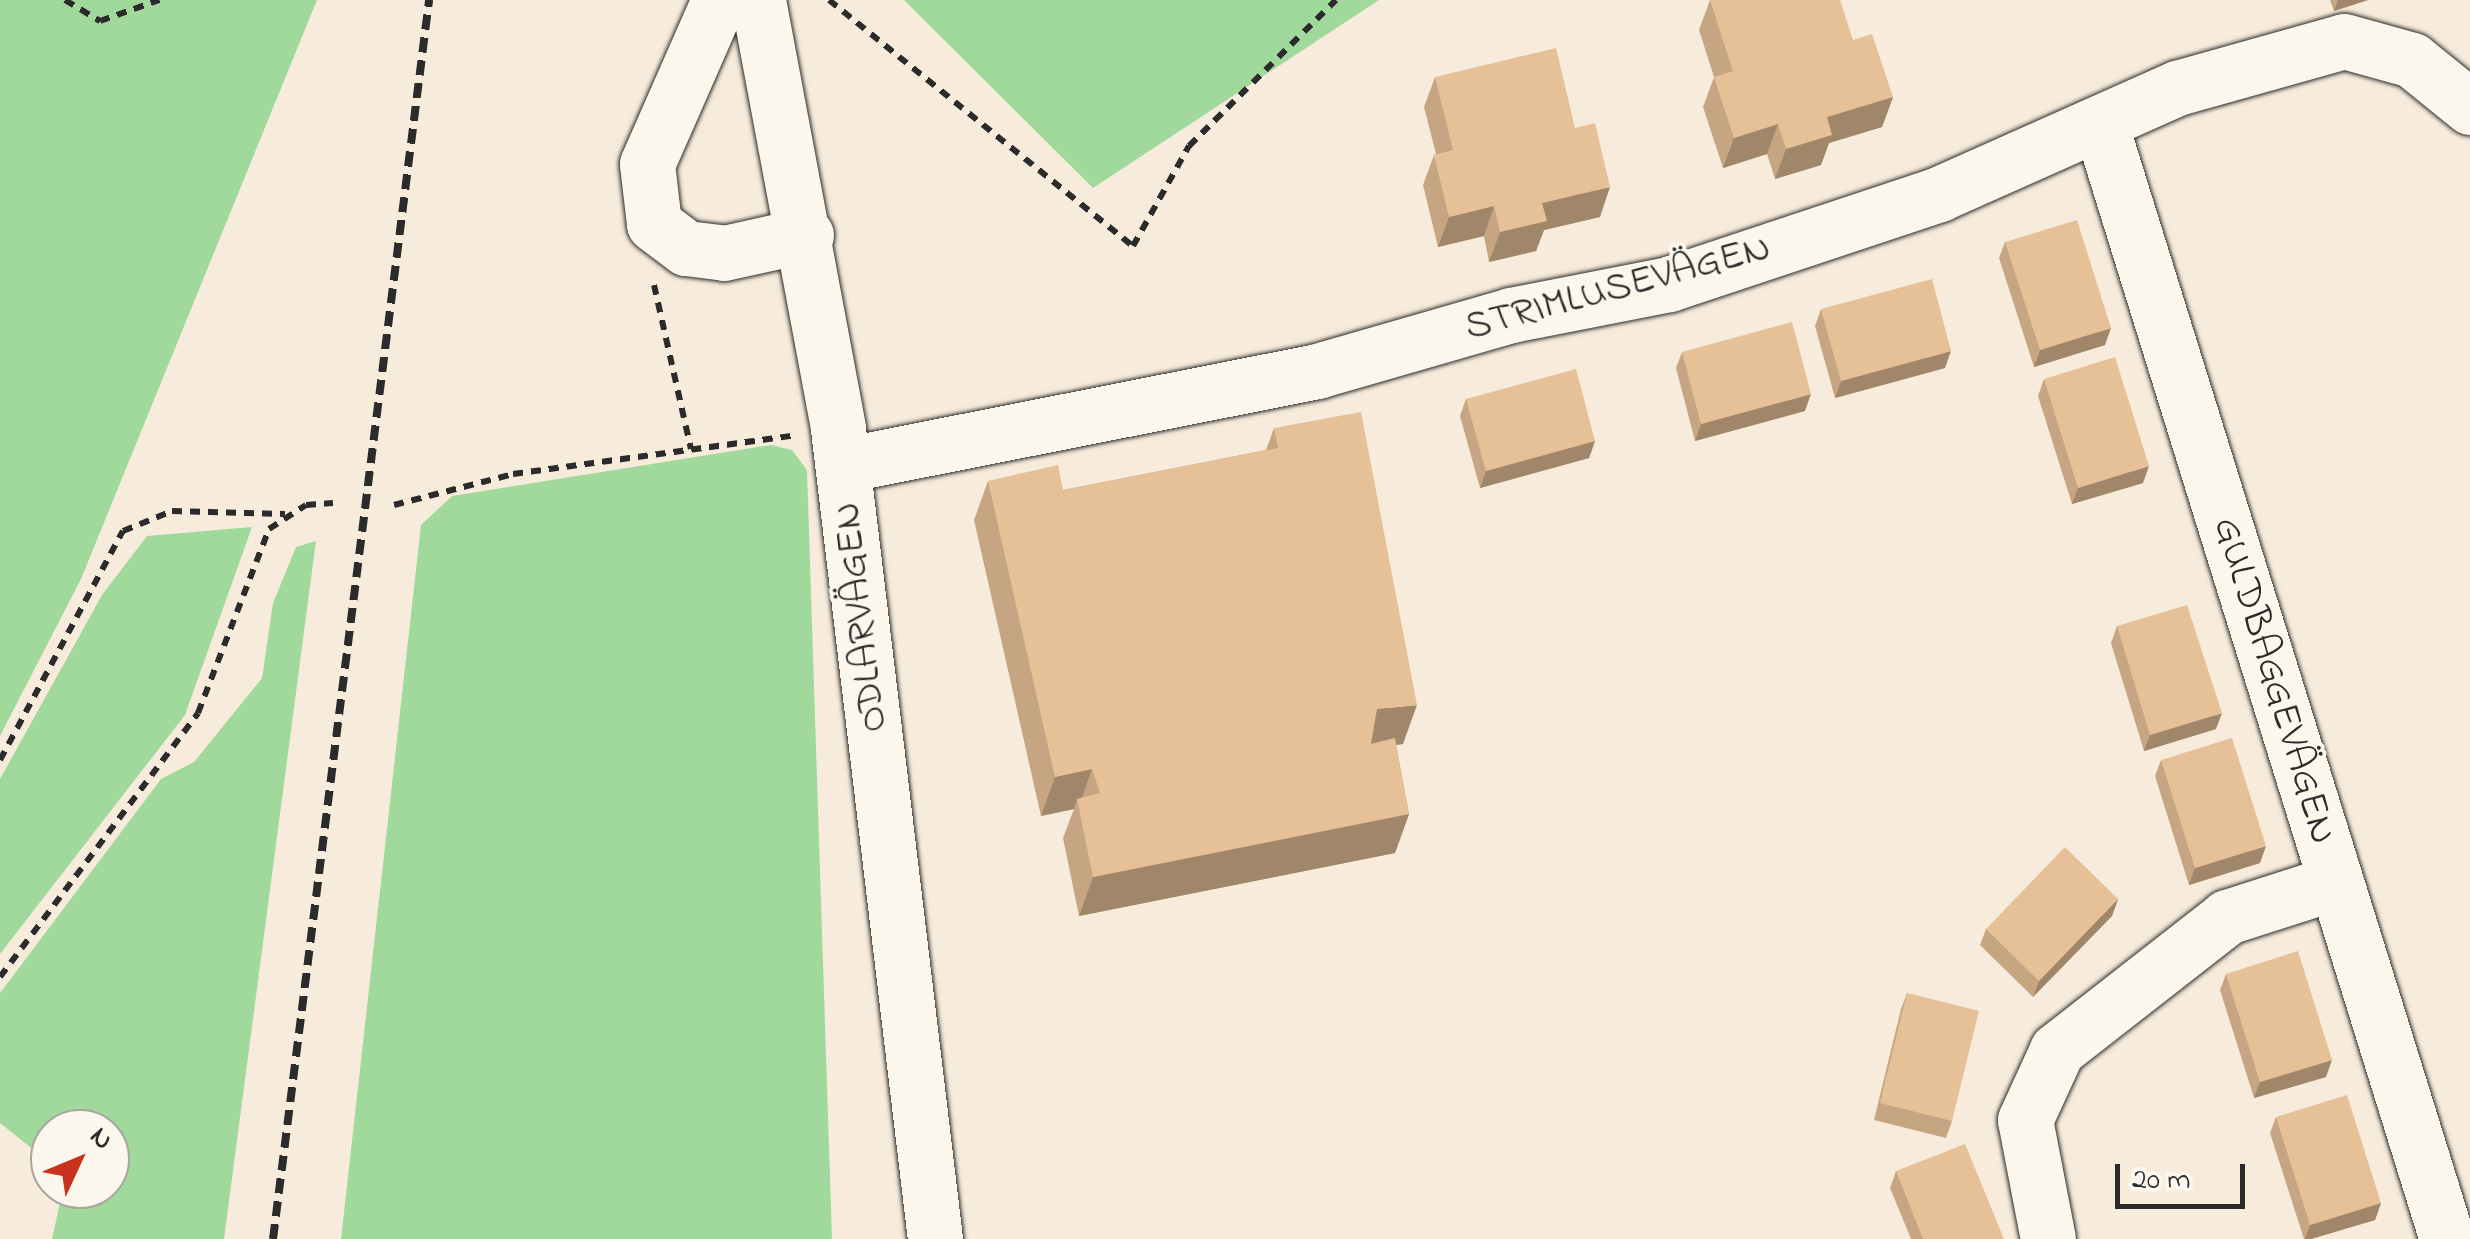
<!DOCTYPE html>
<meta charset="utf-8">
<style>
body{margin:0}
#map{position:relative;width:2470px;height:1239px;overflow:hidden;background:#f7ecdb;font-family:"Indie Flower",sans-serif}
div>[style]{position:absolute}
.green>*{inset:0;background:#a1d99d}
.path>*{height:6px;margin-top:-3px;transform-origin:0;background:repeating-linear-gradient(90deg,#2b2b2b 0 10px,transparent 0 18px)}
.roads{filter:drop-shadow(0 0 2px #2b2b2b) drop-shadow(0 0 2px #2b2b2b)}
.minor>*{height:55px;margin:-27.5px;padding:0 27.5px;transform-origin:27.5px;border-radius:27.5px;background:#fbf7ec}
.rail>*{height:8px;margin-top:-4px;transform-origin:0;background:repeating-linear-gradient(90deg,#2b2b2b 0 15px,transparent 0 23px)}
.wall>*{inset:0;background:#c6a682}
.shaded-wall>*{inset:0;background:#a1876a}
.building>*{inset:0;background:#e6c197}
span{translate:-50% -50%;white-space:nowrap;text-align:center;line-height:1.15;-webkit-text-stroke:8px #fbf7ec;paint-order:stroke}
.street-label{font-size:40px;color:#2b2b2b}
.north{position:absolute;left:30px;top:1109px;width:100px;height:100px;box-sizing:border-box;background:#fbf7ec;border:2px solid #a8a59f;border-radius:50%;rotate:46deg;font-size:28px;font-weight:700;line-height:40px;text-align:center;color:#2b2b2b}
.north::after{content:'';display:block;margin:auto;width:35px;height:45px;background:#c8321e;clip-path:polygon(50% 0,100% 100%,50% 72%,0 100%)}
.scale{position:absolute;left:2115px;top:1164px;width:130px;height:45px;box-sizing:border-box;border:5px solid #2b2b2b;border-top:0;padding-left:12px;font-size:30px;line-height:35px;white-space:nowrap;color:#2b2b2b;-webkit-text-stroke:8px #fbf7ec;paint-order:stroke}
</style>
<div id="map">
<div class="green">
<i style="clip-path:polygon(0 0,317px 0,81px 579px,0 736px)"></i>
<i style="clip-path:polygon(904px 0,1379px 0,1093px 188px)"></i>
<i style="clip-path:polygon(771px 445px,792px 450px,807px 470px,832px 1239px,341px 1239px,421px 525px,452px 496px)"></i>
<i style="clip-path:polygon(252px 527px,185px 715px,0 954px,0 779px,102px 595px,147px 536px)"></i>
<i style="clip-path:polygon(316px 541px,224px 1239px,52px 1239px,63px 1189px,110px 1189px,110px 1129px,50px 1129px,50px 1163px,0 1123px,0 993px,161px 779px,194px 762px,262px 678px,273px 603px,296px 547px)"></i>
</div>
<div class="path">
<i style="left:65px;top:0;width:41px;rotate:31deg"></i>
<i style="left:100px;top:21px;width:63px;rotate:-19.6deg"></i>
<i style="left:829px;top:0;width:391px;rotate:39deg"></i>
<i style="left:1133px;top:246px;width:115px;rotate:-60.8deg"></i>
<i style="left:1189px;top:146px;width:207px;rotate:-44.8deg"></i>
<i style="left:654px;top:285px;width:168px;rotate:77.3deg"></i>
<i style="left:394px;top:505px;width:123px;rotate:-14.6deg"></i>
<i style="left:513px;top:474px;width:281px;rotate:-7.8deg"></i>
<i style="left:0;top:760px;width:260px;rotate:-61.8deg"></i>
<i style="left:123px;top:531px;width:53px;rotate:-22.2deg"></i>
<i style="left:172px;top:511px;width:113px;rotate:1.5deg"></i>
<i style="left:0;top:977px;width:330px;rotate:-53.1deg"></i>
<i style="left:198px;top:713px;width:197px;rotate:-68.9deg"></i>
<i style="left:269px;top:529px;width:44px;rotate:-33deg"></i>
<i style="left:306px;top:505px;width:27px;rotate:-4deg"></i>
</div>
<div class="roads">
<div class="minor">
<i style="left:719px;top:0;width:179px;rotate:113.7deg"></i>
<i style="left:647px;top:164px;width:60px;rotate:83.3deg"></i>
<i style="left:654px;top:224px;width:40px;rotate:37deg"></i>
<i style="left:686px;top:248px;width:38px;rotate:7deg"></i>
<i style="left:724px;top:253px;width:84px;rotate:-12.4deg"></i>
<i style="left:758px;top:0;width:436px;rotate:79.4deg"></i>
<i style="left:838px;top:429px;width:816px;rotate:83.17deg"></i>
<i style="left:2100px;top:123px;width:1169px;rotate:72.73deg"></i>
<i style="left:843px;top:465px;width:483px;rotate:-11.2deg"></i>
<i style="left:1317px;top:371px;width:202px;rotate:-16.1deg"></i>
<i style="left:1511px;top:315px;width:161px;rotate:-11.1deg"></i>
<i style="left:1669px;top:284px;width:285px;rotate:-18.4deg"></i>
<i style="left:1939px;top:194px;width:261px;rotate:-24deg"></i>
<i style="left:2177px;top:88px;width:173px;rotate:-15.7deg"></i>
<i style="left:2344px;top:41px;width:71px;rotate:15.6deg"></i>
<i style="left:2412px;top:60px;width:75px;rotate:39deg"></i>
<i style="left:2048px;top:1239px;width:121px;rotate:-100.9deg"></i>
<i style="left:2025px;top:1120px;width:77px;rotate:-65.4deg"></i>
<i style="left:2057px;top:1050px;width:216px;rotate:-38deg"></i>
<i style="left:2227px;top:917px;width:114px;rotate:-17.8deg"></i>
</div>
</div>
<div class="rail">
<i style="left:273px;top:1239px;width:1249px;rotate:-82.82deg"></i>
</div>
<div class="wall">
<i style="clip-path:polygon(1710px 0,1853px 40px,1893px 97px,1882px 127px,1829px 143px,1821px 165px,1775px 179px,1767px 154px,1723px 168px,1703px 107px,1714px 77px,1699px 30px)"></i>
<i style="clip-path:polygon(2330px 0,2368px 0,2334px 11px)"></i>
<i style="clip-path:polygon(1435px 77px,1575px 128px,1600px 217px,1544px 230px,1536px 251px,1489px 262px,1484px 236px,1438px 247px,1423px 185px,1434px 155px,1436px 154px,1424px 107px)"></i>
<i style="clip-path:polygon(2005px 242px,2105px 345px,2034px 367px,1999px 258px)"></i>
<i style="clip-path:polygon(1821px 309px,1945px 368px,1835px 398px,1815px 326px)"></i>
<i style="clip-path:polygon(1682px 352px,1805px 411px,1695px 441px,1676px 368px)"></i>
<i style="clip-path:polygon(2044px 379px,2143px 483px,2072px 504px,2038px 396px)"></i>
<i style="clip-path:polygon(1466px 399px,1595px 441px,1589px 458px,1480px 488px,1460px 416px)"></i>
<i style="clip-path:polygon(1274px 428px,1403px 744px,1396px 745px,1409px 814px,1395px 853px,1079px 916px,1063px 838px,1074px 809px,1041px 816px,974px 520px,988px 481px,1063px 490px,1266px 450px)"></i>
<i style="clip-path:polygon(2117px 626px,2216px 729px,2144px 751px,2111px 643px)"></i>
<i style="clip-path:polygon(2161px 760px,2260px 863px,2189px 885px,2155px 776px)"></i>
<i style="clip-path:polygon(2118px 899px,2112px 916px,2033px 997px,1980px 945px,1986px 929px)"></i>
<i style="clip-path:polygon(2226px 974px,2326px 1077px,2254px 1098px,2220px 990px)"></i>
<i style="clip-path:polygon(1907px 993px,1952px 1121px,1946px 1138px,1874px 1120px,1901px 1009px)"></i>
<i style="clip-path:polygon(2276px 1117px,2381px 1203px,2375px 1220px,2311px 1239px,2304px 1239px,2270px 1133px)"></i>
<i style="clip-path:polygon(1896px 1171px,2004px 1239px,1911px 1239px,1890px 1188px)"></i>
</div>
<div class="shaded-wall">
<i style="clip-path:polygon(2338px 0,2368px 0,2334px 11px)"></i>
<i style="clip-path:polygon(1893px 97px,1882px 127px,1829px 143px,1821px 165px,1775px 179px,1786px 149px,1827px 117px)"></i>
<i style="clip-path:polygon(1778px 124px,1767px 154px,1723px 168px,1734px 138px)"></i>
<i style="clip-path:polygon(1610px 187px,1600px 217px,1544px 230px,1536px 251px,1489px 262px,1500px 232px,1542px 203px)"></i>
<i style="clip-path:polygon(1494px 206px,1484px 236px,1438px 247px,1449px 217px)"></i>
<i style="clip-path:polygon(2111px 328px,2105px 345px,2034px 367px,2040px 350px)"></i>
<i style="clip-path:polygon(1951px 351px,1945px 368px,1835px 398px,1841px 381px)"></i>
<i style="clip-path:polygon(1811px 394px,1805px 411px,1695px 441px,1701px 424px)"></i>
<i style="clip-path:polygon(1595px 441px,1589px 458px,1480px 488px,1486px 471px)"></i>
<i style="clip-path:polygon(2149px 466px,2143px 483px,2072px 504px,2078px 488px)"></i>
<i style="clip-path:polygon(1417px 705px,1403px 744px,1363px 748px,1377px 709px)"></i>
<i style="clip-path:polygon(2222px 713px,2216px 729px,2144px 751px,2150px 735px)"></i>
<i style="clip-path:polygon(1092px 769px,1079px 806px,1077px 799px,1074px 809px,1041px 816px,1055px 777px)"></i>
<i style="clip-path:polygon(1409px 814px,1395px 853px,1079px 916px,1093px 877px)"></i>
<i style="clip-path:polygon(2266px 846px,2260px 863px,2189px 885px,2195px 868px)"></i>
<i style="clip-path:polygon(2118px 899px,2112px 916px,2033px 997px,2039px 981px)"></i>
<i style="clip-path:polygon(2332px 1060px,2326px 1077px,2254px 1098px,2260px 1082px)"></i>
<i style="clip-path:polygon(2381px 1203px,2375px 1220px,2311px 1239px,2305px 1239px,2310px 1225px)"></i>
</div>
<div class="building">
<i style="clip-path:polygon(1710px 0,1840px 0,1853px 40px,1872px 34px,1893px 97px,1827px 117px,1832px 135px,1786px 149px,1778px 124px,1734px 138px,1714px 77px,1733px 71px)"></i>
<i style="clip-path:polygon(1556px 48px,1575px 128px,1595px 123px,1610px 187px,1542px 203px,1547px 221px,1500px 232px,1494px 206px,1449px 217px,1434px 155px,1453px 150px,1435px 77px)"></i>
<i style="clip-path:polygon(2077px 220px,2111px 328px,2040px 350px,2005px 242px)"></i>
<i style="clip-path:polygon(1932px 279px,1951px 351px,1841px 381px,1821px 309px)"></i>
<i style="clip-path:polygon(1792px 322px,1811px 394px,1701px 424px,1682px 352px)"></i>
<i style="clip-path:polygon(2115px 357px,2149px 466px,2078px 488px,2044px 379px)"></i>
<i style="clip-path:polygon(1576px 369px,1595px 441px,1486px 471px,1466px 399px)"></i>
<i style="clip-path:polygon(1361px 412px,1417px 705px,1377px 709px,1371px 744px,1395px 738px,1409px 814px,1093px 877px,1077px 799px,1100px 793px,1092px 769px,1055px 777px,988px 481px,1058px 465px,1063px 490px,1278px 448px,1274px 428px)"></i>
<i style="clip-path:polygon(2187px 605px,2222px 713px,2150px 735px,2117px 626px)"></i>
<i style="clip-path:polygon(2232px 738px,2266px 846px,2195px 868px,2161px 760px)"></i>
<i style="clip-path:polygon(2065px 847px,2118px 899px,2039px 981px,1986px 929px)"></i>
<i style="clip-path:polygon(2298px 951px,2332px 1060px,2260px 1082px,2226px 974px)"></i>
<i style="clip-path:polygon(1907px 993px,1979px 1011px,1952px 1121px,1880px 1103px)"></i>
<i style="clip-path:polygon(2347px 1095px,2381px 1203px,2310px 1225px,2276px 1117px)"></i>
<i style="clip-path:polygon(1965px 1144px,2004px 1239px,1923px 1239px,1896px 1171px)"></i>
</div>
<div class="street-label">
<span style="left:1618px;top:289px;rotate:-15deg">STRIMLUSEVÄGEN</span>
<span style="left:862px;top:617px;rotate:-97deg">ODLARVÄGEN</span>
<span style="left:2273px;top:681px;rotate:73deg">GULDBAGGEVÄGEN</span>
</div>
<div class="north">N</div>
<div class="scale">20 m</div>
</div>
